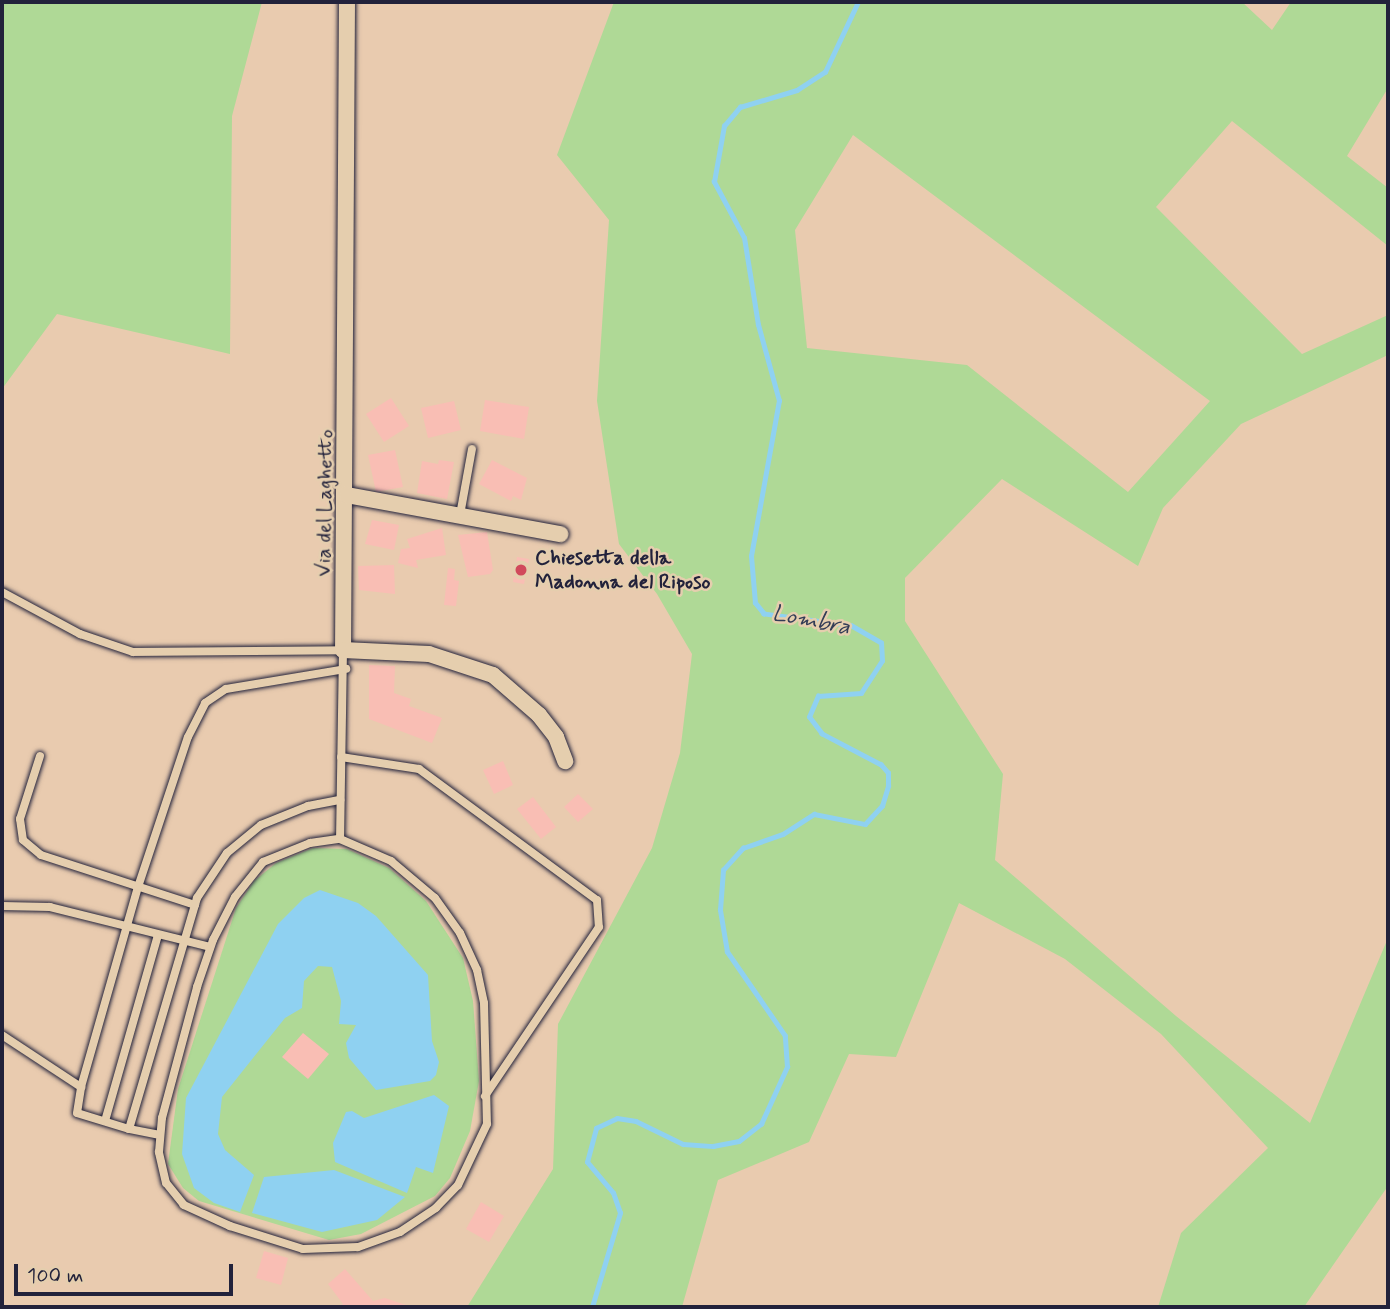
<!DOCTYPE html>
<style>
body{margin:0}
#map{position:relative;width:1390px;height:1309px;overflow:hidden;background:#e9cbaf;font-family:Mynerve,sans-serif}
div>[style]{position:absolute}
.green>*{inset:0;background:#afd996}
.water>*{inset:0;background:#8fd1f1}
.stream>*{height:4.5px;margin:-2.25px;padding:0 2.25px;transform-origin:2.25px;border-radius:2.25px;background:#8fd1f1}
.building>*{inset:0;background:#f9beb4}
.roads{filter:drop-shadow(0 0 2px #22223b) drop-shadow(0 0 2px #22223b)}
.lane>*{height:8px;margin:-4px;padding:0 4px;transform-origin:4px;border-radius:4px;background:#e5ceae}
.street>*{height:16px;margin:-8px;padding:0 8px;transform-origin:8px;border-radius:8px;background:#e5ceae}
.dots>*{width:19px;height:19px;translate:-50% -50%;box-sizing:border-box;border:4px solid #e5ceae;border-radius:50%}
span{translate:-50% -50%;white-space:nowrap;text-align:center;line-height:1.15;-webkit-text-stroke:5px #e5ceae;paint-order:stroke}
.street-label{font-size:21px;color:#22223b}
.poi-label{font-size:21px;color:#22223b;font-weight:700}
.left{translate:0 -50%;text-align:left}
.water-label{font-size:23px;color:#323c56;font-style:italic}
.frame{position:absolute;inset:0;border:4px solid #22223b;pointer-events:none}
.scale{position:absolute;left:14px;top:1264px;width:219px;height:32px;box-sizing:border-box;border:4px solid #22223b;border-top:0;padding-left:9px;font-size:21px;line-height:24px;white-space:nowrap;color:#22223b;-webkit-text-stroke:5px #e5ceae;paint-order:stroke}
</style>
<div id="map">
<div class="green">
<i style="clip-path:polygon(2px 2px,262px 2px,232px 116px,230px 354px,57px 314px,2px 389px)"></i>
<i style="clip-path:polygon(evenodd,614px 2px,1242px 2px,1272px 30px,1291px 2px,1388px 2px,1388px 88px,1347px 156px,1388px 188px,1388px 246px,1232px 121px,1156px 207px,1302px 354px,1388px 315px,1388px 355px,1241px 424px,1163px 508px,1138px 566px,1002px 479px,905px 578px,905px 621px,1003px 774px,995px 860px,1176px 1016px,1310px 1123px,1388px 938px,1388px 1186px,1304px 1307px,1158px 1307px,1181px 1233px,1268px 1148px,1161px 1034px,1065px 959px,959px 903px,896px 1057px,849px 1054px,809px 1142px,718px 1180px,682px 1307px,467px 1307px,553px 1169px,558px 1024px,652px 848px,680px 753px,692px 654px,657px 594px,619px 544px,597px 401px,609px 220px,557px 155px,614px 2px,853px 135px,1210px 401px,1128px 492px,967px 365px,807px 348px,795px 230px,853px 135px)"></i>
<i style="clip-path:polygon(313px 848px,347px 849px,389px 868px,426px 901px,463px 958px,473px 1001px,479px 1081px,470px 1131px,450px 1178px,435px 1196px,361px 1234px,329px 1240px,199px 1201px,183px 1188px,168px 1164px,178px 1089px,236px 908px,254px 881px,276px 863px)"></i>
</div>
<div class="water">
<i style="clip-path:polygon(320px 890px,358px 903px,376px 916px,428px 975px,432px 1041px,439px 1062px,436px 1075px,430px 1081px,376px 1090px,349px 1058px,346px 1043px,356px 1025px,339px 1024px,341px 1001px,332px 967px,318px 966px,304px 981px,302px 1008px,285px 1018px,222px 1097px,218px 1134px,225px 1150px,254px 1175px,240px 1212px,214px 1203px,194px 1188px,182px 1154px,186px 1098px,278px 924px,304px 898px)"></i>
<i style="clip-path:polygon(434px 1095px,449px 1106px,433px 1173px,416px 1167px,407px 1193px,335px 1162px,333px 1143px,346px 1112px,352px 1111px,364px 1118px)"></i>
<i style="clip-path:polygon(334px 1170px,405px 1197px,377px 1220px,322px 1232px,252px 1213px,264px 1177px)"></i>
</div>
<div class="stream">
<i style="left:592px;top:1307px;width:98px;rotate:-73.4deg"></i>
<i style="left:620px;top:1213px;width:21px;rotate:-109deg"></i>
<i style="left:613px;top:1193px;width:40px;rotate:-130deg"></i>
<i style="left:587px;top:1162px;width:35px;rotate:-75deg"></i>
<i style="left:596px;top:1128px;width:23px;rotate:-25deg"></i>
<i style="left:617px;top:1118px;width:19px;rotate:9deg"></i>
<i style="left:636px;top:1121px;width:52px;rotate:26.1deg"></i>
<i style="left:683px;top:1144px;width:30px;rotate:4deg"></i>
<i style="left:713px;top:1146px;width:26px;rotate:-11deg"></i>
<i style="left:739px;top:1141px;width:28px;rotate:-38deg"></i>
<i style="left:761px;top:1124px;width:63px;rotate:-65.5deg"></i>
<i style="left:787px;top:1067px;width:31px;rotate:-94deg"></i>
<i style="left:785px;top:1036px;width:102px;rotate:-124.6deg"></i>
<i style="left:727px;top:952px;width:43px;rotate:-99.5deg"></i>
<i style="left:720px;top:910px;width:40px;rotate:-85.7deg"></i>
<i style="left:723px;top:870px;width:30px;rotate:-48deg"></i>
<i style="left:743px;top:848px;width:42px;rotate:-19.3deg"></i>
<i style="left:783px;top:834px;width:37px;rotate:-33deg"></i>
<i style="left:814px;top:814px;width:52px;rotate:11.1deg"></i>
<i style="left:865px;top:824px;width:25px;rotate:-47deg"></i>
<i style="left:882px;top:806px;width:21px;rotate:-73deg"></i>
<i style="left:888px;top:786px;width:13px;rotate:-90deg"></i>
<i style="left:888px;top:773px;width:11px;rotate:-131deg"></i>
<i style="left:881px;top:765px;width:67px;rotate:-152.3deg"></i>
<i style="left:822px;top:734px;width:21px;rotate:-127deg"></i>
<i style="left:809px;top:717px;width:23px;rotate:-67deg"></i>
<i style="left:818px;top:696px;width:43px;rotate:-4deg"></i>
<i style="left:861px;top:693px;width:38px;rotate:-57deg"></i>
<i style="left:882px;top:661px;width:18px;rotate:-93deg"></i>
<i style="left:881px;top:643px;width:34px;rotate:-150deg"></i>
<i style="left:852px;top:626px;width:89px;rotate:-172.2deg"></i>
<i style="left:764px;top:614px;width:14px;rotate:-129deg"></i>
<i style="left:755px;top:603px;width:47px;rotate:-94.9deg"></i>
<i style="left:751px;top:556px;width:158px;rotate:-79.8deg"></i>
<i style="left:779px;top:401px;width:79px;rotate:-105.4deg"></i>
<i style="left:758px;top:325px;width:88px;rotate:-99.1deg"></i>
<i style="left:744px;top:238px;width:64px;rotate:-118.2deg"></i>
<i style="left:714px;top:182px;width:57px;rotate:-79.9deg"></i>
<i style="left:724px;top:126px;width:25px;rotate:-50deg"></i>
<i style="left:740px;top:107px;width:59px;rotate:-16.6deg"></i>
<i style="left:797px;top:90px;width:33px;rotate:-33deg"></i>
<i style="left:825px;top:72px;width:77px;rotate:-64.8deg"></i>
</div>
<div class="building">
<i style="clip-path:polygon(391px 398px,409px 426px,384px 442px,366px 414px)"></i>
<i style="clip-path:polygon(485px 400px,529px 407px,524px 439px,480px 431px)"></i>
<i style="clip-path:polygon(454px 401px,461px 430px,428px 438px,421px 408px)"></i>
<i style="clip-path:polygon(395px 450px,403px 487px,376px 492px,368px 455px)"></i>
<i style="clip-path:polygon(439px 460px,454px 462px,447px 499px,417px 493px,422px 461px,438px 464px)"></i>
<i style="clip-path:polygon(492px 460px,527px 478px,521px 500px,513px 496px,511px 501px,479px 484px)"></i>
<i style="clip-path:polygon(372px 520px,399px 525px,394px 550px,365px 544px)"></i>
<i style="clip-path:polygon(442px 528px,446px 555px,416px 560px,418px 568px,398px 563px,401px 549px,410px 548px,407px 539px)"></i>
<i style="clip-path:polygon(487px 532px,493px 570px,490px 574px,468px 577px,458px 535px)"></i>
<i style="clip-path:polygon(517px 557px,529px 559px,524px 584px,513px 582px)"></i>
<i style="clip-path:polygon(394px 565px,395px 594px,359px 590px,358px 566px)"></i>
<i style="clip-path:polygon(448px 568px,455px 569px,454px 580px,459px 581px,456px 606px,444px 605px)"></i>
<i style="clip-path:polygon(369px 665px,395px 666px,394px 693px,411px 699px,409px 706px,442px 718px,432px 743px,369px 719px)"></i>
<i style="clip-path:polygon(503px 761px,513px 785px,494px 794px,483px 770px)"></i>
<i style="clip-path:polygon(578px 794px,593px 809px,578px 822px,564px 807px)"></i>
<i style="clip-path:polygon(533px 797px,556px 827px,541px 839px,517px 809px)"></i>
<i style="clip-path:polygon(303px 1033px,329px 1054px,308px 1079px,282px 1057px)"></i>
<i style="clip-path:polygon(481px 1202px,504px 1216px,489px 1242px,466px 1229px)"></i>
<i style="clip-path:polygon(264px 1251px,288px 1258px,281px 1285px,256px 1278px)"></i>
<i style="clip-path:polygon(345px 1269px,373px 1301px,385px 1298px,412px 1307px,339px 1307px,343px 1304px,328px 1284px)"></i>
</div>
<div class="roads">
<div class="lane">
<i style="left:460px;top:515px;width:67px;rotate:-79.7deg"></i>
<i style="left:2px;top:592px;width:89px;rotate:28.3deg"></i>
<i style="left:80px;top:634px;width:56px;rotate:18.8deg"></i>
<i style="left:133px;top:652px;width:210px;rotate:-0.5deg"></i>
<i style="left:343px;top:650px;width:189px;rotate:90.9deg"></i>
<i style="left:40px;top:756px;width:66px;rotate:107.6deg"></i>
<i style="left:20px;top:819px;width:21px;rotate:82deg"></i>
<i style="left:23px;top:840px;width:23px;rotate:40deg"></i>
<i style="left:41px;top:855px;width:162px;rotate:18deg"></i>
<i style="left:341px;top:757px;width:79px;rotate:8.7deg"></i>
<i style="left:419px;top:769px;width:221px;rotate:36.4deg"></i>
<i style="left:597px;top:900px;width:27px;rotate:86deg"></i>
<i style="left:599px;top:927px;width:204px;rotate:124deg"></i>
<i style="left:340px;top:839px;width:56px;rotate:23.3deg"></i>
<i style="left:391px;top:861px;width:57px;rotate:40.1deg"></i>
<i style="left:435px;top:898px;width:43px;rotate:54.5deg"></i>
<i style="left:460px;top:933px;width:41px;rotate:65.3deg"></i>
<i style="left:477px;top:970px;width:34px;rotate:78deg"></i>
<i style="left:484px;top:1003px;width:121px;rotate:88.6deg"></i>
<i style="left:487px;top:1124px;width:68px;rotate:115.4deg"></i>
<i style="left:458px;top:1185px;width:32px;rotate:134deg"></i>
<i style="left:436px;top:1208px;width:43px;rotate:146.3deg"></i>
<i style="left:400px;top:1232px;width:45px;rotate:160.3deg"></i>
<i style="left:358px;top:1247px;width:55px;rotate:177.9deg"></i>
<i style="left:303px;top:1249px;width:77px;rotate:-162.5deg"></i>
<i style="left:230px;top:1226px;width:51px;rotate:-155.5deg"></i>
<i style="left:184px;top:1205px;width:28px;rotate:-129deg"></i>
<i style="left:166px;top:1183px;width:32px;rotate:-103deg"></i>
<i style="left:159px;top:1152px;width:34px;rotate:-85deg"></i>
<i style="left:162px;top:1118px;width:136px;rotate:-75deg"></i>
<i style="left:197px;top:987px;width:50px;rotate:-71.2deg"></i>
<i style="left:213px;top:940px;width:48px;rotate:-62.9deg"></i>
<i style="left:235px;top:897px;width:45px;rotate:-51.3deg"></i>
<i style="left:263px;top:862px;width:51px;rotate:-22deg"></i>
<i style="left:310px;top:843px;width:30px;rotate:-8deg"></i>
<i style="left:2px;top:906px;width:48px;rotate:1.2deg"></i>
<i style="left:50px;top:907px;width:165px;rotate:14deg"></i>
<i style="left:2px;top:1035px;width:95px;rotate:33.4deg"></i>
<i style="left:105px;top:1121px;width:193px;rotate:-74.1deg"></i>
<i style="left:129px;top:1129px;width:54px;rotate:-162.9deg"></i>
<i style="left:77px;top:1113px;width:26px;rotate:-81deg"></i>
<i style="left:81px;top:1087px;width:208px;rotate:-74.1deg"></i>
<i style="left:138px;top:887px;width:158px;rotate:-71.6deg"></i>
<i style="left:188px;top:737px;width:38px;rotate:-63deg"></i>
<i style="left:205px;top:703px;width:25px;rotate:-34deg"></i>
<i style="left:226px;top:689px;width:122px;rotate:-9.5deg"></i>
<i style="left:160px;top:1135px;width:32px;rotate:-169deg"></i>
<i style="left:129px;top:1129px;width:241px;rotate:-73.6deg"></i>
<i style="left:197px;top:898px;width:54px;rotate:-56.3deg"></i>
<i style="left:227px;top:853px;width:44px;rotate:-39.5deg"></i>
<i style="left:261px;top:825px;width:51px;rotate:-22deg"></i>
<i style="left:308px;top:806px;width:33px;rotate:-11deg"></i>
</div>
<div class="street">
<i style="left:347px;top:2px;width:648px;rotate:90.35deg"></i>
<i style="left:343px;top:650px;width:86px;rotate:2.7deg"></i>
<i style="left:429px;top:654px;width:67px;rotate:18.2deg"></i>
<i style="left:493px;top:675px;width:61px;rotate:41deg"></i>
<i style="left:539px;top:715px;width:28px;rotate:52deg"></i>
<i style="left:556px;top:737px;width:26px;rotate:69deg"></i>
<i style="left:347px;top:495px;width:217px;rotate:10.4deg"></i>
</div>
</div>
<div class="dots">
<i style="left:521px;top:570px;background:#d1495b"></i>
</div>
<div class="street-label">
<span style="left:325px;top:503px;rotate:-89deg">Via del Laghetto</span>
</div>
<div class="poi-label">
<span class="left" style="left:535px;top:570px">Chiesetta della<br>Madonna del Riposo</span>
</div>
<div class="water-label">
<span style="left:811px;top:621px;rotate:11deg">Lombra</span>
</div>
<div class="frame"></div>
<div class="scale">100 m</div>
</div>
